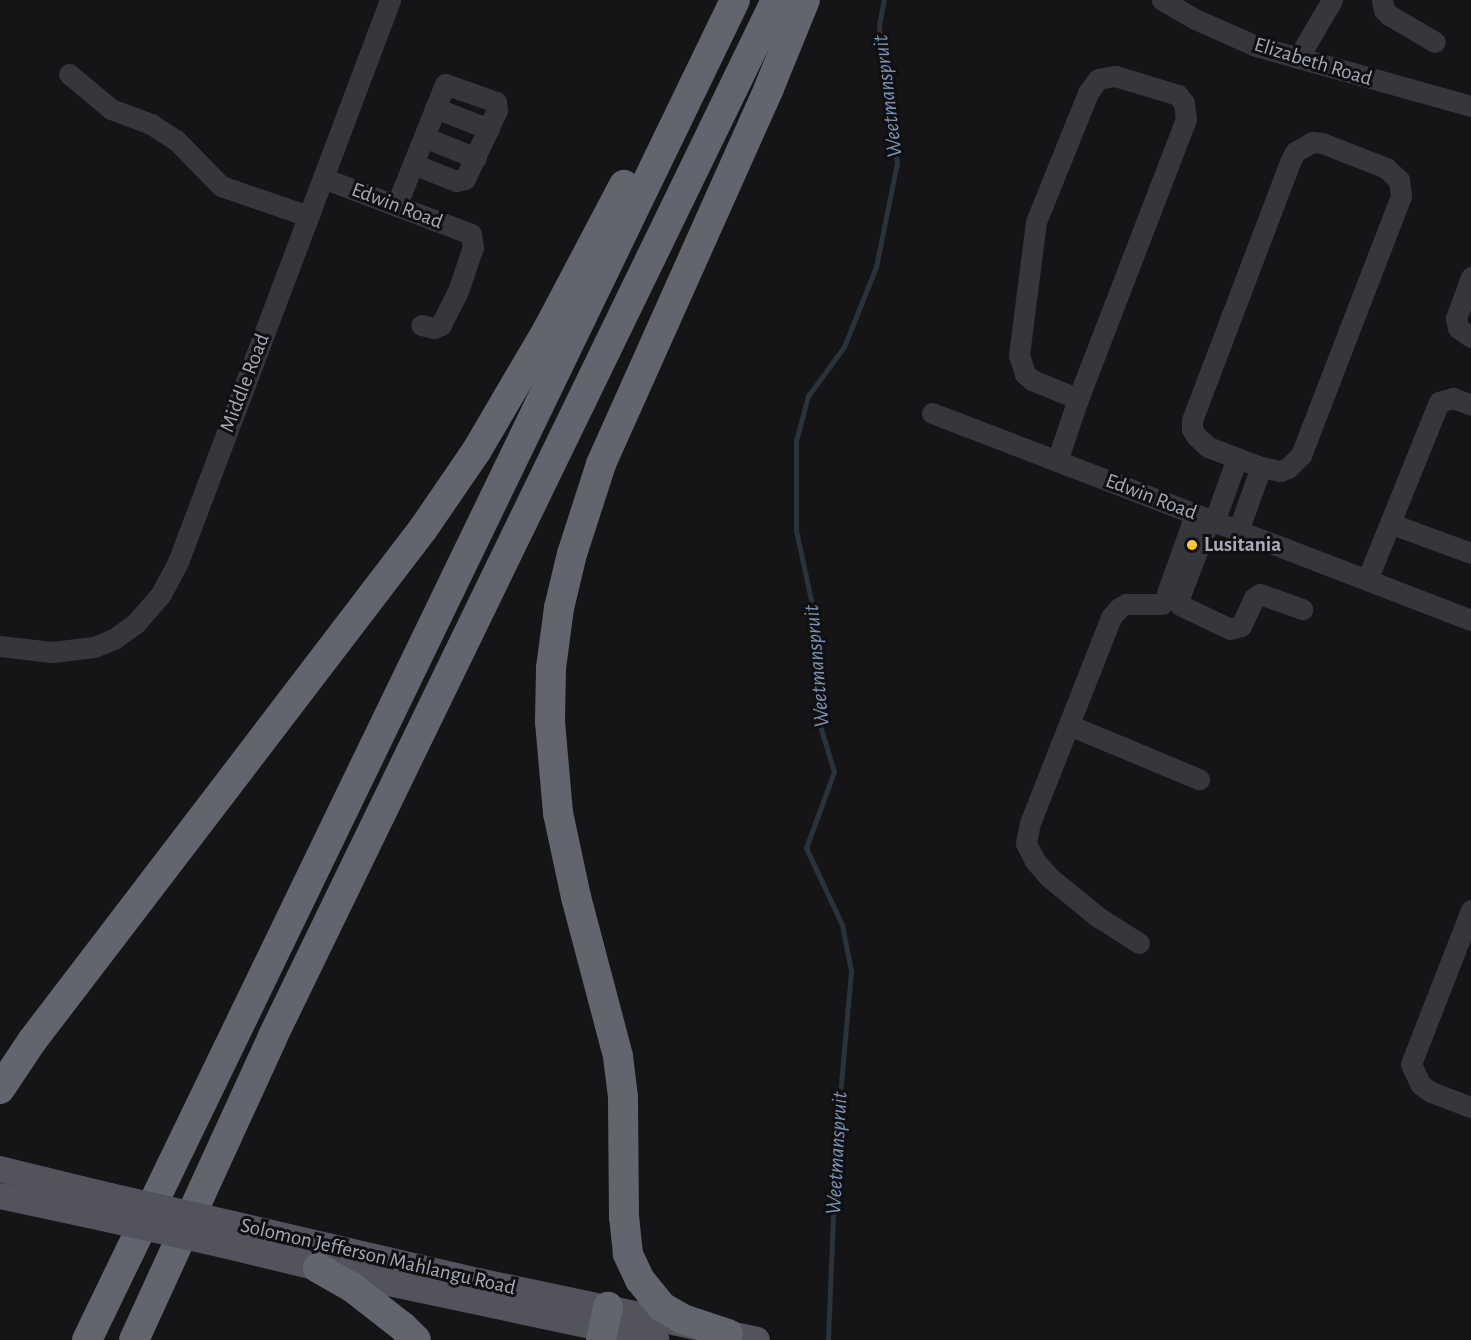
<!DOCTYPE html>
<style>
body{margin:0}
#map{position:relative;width:1471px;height:1340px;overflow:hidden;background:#151517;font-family:"Alegreya Sans",sans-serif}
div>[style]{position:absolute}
.stream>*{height:4.5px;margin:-2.25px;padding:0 2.25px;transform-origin:2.25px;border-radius:2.25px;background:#2a323c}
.minor>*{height:21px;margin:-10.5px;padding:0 10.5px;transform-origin:10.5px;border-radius:10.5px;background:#36363c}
.major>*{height:26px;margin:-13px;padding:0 13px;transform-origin:13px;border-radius:13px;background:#52535c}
.highway>*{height:30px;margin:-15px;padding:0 15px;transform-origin:15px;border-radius:15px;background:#62646e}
.major-bridge>*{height:26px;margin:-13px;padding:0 13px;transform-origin:13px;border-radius:13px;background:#52535c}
.dots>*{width:16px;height:16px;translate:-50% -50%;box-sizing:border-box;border:3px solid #101012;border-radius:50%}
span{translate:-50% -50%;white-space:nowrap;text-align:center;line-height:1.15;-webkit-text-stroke:6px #101012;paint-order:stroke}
.street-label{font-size:21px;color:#a6aab8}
.poi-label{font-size:21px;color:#a6aab8;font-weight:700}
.left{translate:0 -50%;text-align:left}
.water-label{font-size:22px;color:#7b95b6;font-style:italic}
</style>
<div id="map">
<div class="stream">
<i style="left:828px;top:1340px;width:200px;rotate:-87.7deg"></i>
<i style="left:836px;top:1140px;width:170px;rotate:-84.9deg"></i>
<i style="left:851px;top:971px;width:47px;rotate:-101.1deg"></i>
<i style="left:842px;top:925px;width:85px;rotate:-115.1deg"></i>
<i style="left:806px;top:848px;width:81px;rotate:-69.8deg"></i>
<i style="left:834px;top:772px;width:55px;rotate:-106.8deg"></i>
<i style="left:818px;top:719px;width:105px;rotate:-92.2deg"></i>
<i style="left:814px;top:614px;width:85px;rotate:-102.2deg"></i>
<i style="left:796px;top:531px;width:90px;rotate:-90deg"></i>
<i style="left:796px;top:441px;width:47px;rotate:-75.1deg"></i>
<i style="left:808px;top:396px;width:61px;rotate:-53.7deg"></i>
<i style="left:844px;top:347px;width:86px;rotate:-68.2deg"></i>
<i style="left:876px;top:267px;width:106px;rotate:-78.6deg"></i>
<i style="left:897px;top:163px;width:61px;rotate:-99.5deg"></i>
<i style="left:887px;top:103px;width:78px;rotate:-95.9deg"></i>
<i style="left:879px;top:25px;width:25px;rotate:-79deg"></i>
</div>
<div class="minor">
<i style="left:1162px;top:0;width:38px;rotate:30deg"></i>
<i style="left:1195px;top:19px;width:67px;rotate:23.9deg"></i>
<i style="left:1256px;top:46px;width:223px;rotate:15.6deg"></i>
<i style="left:1382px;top:0;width:10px;rotate:79deg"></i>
<i style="left:1384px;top:10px;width:7px;rotate:45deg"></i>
<i style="left:1389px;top:15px;width:53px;rotate:30.4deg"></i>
<i style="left:1298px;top:58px;width:67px;rotate:-59.6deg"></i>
<i style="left:69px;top:74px;width:55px;rotate:39.8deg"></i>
<i style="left:111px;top:109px;width:43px;rotate:20.6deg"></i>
<i style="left:151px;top:124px;width:30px;rotate:33deg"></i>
<i style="left:176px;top:140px;width:64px;rotate:45.6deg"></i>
<i style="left:221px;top:186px;width:92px;rotate:19deg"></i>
<i style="left:435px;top:108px;width:58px;rotate:21.3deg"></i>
<i style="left:424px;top:137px;width:56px;rotate:22deg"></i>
<i style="left:1312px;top:142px;width:10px;rotate:6deg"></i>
<i style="left:1322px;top:143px;width:69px;rotate:21.3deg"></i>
<i style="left:1386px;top:168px;width:18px;rotate:43deg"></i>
<i style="left:1399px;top:180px;width:16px;rotate:83deg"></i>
<i style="left:1401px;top:196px;width:278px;rotate:111.1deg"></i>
<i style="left:1301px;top:455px;width:18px;rotate:135deg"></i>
<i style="left:1288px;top:468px;width:9px;rotate:159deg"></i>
<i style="left:1280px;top:471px;width:19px;rotate:-168deg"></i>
<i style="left:1261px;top:467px;width:57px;rotate:-159.3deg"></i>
<i style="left:1208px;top:447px;width:16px;rotate:-137deg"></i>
<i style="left:1196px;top:436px;width:8px;rotate:-120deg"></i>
<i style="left:1192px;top:429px;width:9px;rotate:-90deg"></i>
<i style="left:1192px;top:420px;width:276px;rotate:-69.2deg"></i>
<i style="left:1290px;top:162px;width:11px;rotate:-63deg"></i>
<i style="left:1295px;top:152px;width:20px;rotate:-30deg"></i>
<i style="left:323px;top:178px;width:158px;rotate:20.7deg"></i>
<i style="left:471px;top:234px;width:13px;rotate:81deg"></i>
<i style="left:473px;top:247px;width:46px;rotate:108.8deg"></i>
<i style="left:458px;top:291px;width:38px;rotate:117deg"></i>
<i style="left:441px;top:325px;width:8px;rotate:157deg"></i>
<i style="left:434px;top:328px;width:13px;rotate:-167deg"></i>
<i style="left:396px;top:206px;width:45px;rotate:-68deg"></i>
<i style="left:413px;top:164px;width:86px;rotate:-68.2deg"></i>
<i style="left:445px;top:84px;width:54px;rotate:19.4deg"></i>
<i style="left:496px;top:102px;width:8px;rotate:83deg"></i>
<i style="left:497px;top:110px;width:76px;rotate:114.9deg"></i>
<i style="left:465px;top:179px;width:9px;rotate:167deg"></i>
<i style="left:456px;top:181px;width:46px;rotate:-158.4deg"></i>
<i style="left:1471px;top:277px;width:44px;rotate:110.1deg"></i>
<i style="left:1456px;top:318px;width:10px;rotate:79deg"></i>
<i style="left:1458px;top:328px;width:16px;rotate:35deg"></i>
<i style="left:932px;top:413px;width:577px;rotate:21.01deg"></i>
<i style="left:1057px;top:461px;width:65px;rotate:-71.3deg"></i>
<i style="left:1078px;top:399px;width:300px;rotate:-68.9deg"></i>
<i style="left:1186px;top:119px;width:16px;rotate:-97deg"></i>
<i style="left:1184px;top:103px;width:10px;rotate:-127deg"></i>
<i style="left:1178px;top:95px;width:66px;rotate:-163.2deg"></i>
<i style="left:1115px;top:76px;width:17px;rotate:170deg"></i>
<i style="left:1098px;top:79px;width:17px;rotate:126deg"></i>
<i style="left:1088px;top:93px;width:139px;rotate:112deg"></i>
<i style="left:1036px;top:222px;width:134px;rotate:97.3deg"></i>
<i style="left:1019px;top:355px;width:20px;rotate:72deg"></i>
<i style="left:1025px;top:374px;width:9px;rotate:41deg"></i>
<i style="left:1032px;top:380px;width:50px;rotate:22.4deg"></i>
<i style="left:1214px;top:522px;width:68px;rotate:-70.2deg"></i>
<i style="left:1392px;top:524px;width:84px;rotate:20.2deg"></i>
<i style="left:1238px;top:531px;width:68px;rotate:-70.2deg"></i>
<i style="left:1367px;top:580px;width:192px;rotate:-68deg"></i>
<i style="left:1439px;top:402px;width:15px;rotate:-16deg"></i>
<i style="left:1453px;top:398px;width:19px;rotate:21deg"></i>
<i style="left:1167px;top:593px;width:83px;rotate:-70.3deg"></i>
<i style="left:1181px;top:593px;width:78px;rotate:-69deg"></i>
<i style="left:1180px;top:605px;width:55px;rotate:25.6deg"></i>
<i style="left:1230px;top:629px;width:11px;rotate:-15deg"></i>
<i style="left:1241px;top:626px;width:31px;rotate:-65deg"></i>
<i style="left:1254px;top:598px;width:7px;rotate:-34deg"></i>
<i style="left:1260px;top:594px;width:45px;rotate:19.7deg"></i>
<i style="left:0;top:646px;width:52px;rotate:6.6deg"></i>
<i style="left:52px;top:652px;width:42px;rotate:-6.8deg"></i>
<i style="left:94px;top:647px;width:22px;rotate:-22deg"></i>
<i style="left:114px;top:639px;width:26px;rotate:-36deg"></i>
<i style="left:135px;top:624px;width:40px;rotate:-49deg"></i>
<i style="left:161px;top:594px;width:36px;rotate:-62deg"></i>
<i style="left:178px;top:562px;width:601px;rotate:-69.33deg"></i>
<i style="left:1069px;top:725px;width:141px;rotate:22.6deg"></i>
<i style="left:1471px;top:910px;width:165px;rotate:111.3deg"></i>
<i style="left:1411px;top:1064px;width:23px;rotate:65deg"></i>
<i style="left:1421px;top:1085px;width:12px;rotate:35deg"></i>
<i style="left:1431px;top:1092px;width:43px;rotate:20.6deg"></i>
<i style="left:1139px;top:943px;width:49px;rotate:-147.6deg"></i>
<i style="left:1098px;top:917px;width:63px;rotate:-140.8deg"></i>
<i style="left:1049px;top:877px;width:21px;rotate:-131deg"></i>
<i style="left:1035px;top:861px;width:20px;rotate:-117deg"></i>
<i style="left:1026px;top:843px;width:20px;rotate:-79deg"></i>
<i style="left:1030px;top:823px;width:221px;rotate:-68.5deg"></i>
<i style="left:1111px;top:617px;width:12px;rotate:-48deg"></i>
<i style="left:1119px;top:608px;width:8px;rotate:-30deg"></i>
<i style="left:1126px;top:604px;width:36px"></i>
</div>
<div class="major">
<i style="left:0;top:1169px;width:113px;rotate:13.8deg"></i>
<i style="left:0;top:1196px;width:105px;rotate:12.1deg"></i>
<i style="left:233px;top:1224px;width:252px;rotate:13.1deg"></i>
<i style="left:478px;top:1281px;width:285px;rotate:11.9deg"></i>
<i style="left:224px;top:1245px;width:97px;rotate:13.7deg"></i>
<i style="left:318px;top:1268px;width:346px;rotate:12deg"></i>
</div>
<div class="highway">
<i style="left:0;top:1089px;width:58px;rotate:-56.3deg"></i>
<i style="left:32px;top:1041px;width:644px;rotate:-52.63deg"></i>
<i style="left:423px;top:529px;width:96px;rotate:-55.6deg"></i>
<i style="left:477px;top:450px;width:140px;rotate:-59.6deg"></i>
<i style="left:548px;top:329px;width:163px;rotate:-62.2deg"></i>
<i style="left:318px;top:1268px;width:40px;rotate:29.7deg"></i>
<i style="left:353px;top:1288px;width:63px;rotate:38deg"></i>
<i style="left:403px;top:1327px;width:18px;rotate:45deg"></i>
<i style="left:728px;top:1334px;width:47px;rotate:-161.6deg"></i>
<i style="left:683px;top:1319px;width:24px;rotate:-150deg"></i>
<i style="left:662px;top:1307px;width:35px;rotate:-129deg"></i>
<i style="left:640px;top:1280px;width:29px;rotate:-115deg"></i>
<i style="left:628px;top:1254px;width:37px;rotate:-96deg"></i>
<i style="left:624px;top:1217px;width:120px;rotate:-90.5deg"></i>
<i style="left:623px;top:1097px;width:41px;rotate:-97deg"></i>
<i style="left:618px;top:1056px;width:164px;rotate:-104.8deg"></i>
<i style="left:576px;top:897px;width:86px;rotate:-102.1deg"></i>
<i style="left:558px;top:813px;width:92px;rotate:-95deg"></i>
<i style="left:550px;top:721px;width:53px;rotate:-88.9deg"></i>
<i style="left:551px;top:668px;width:61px;rotate:-82.4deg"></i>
<i style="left:559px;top:608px;width:56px;rotate:-76.5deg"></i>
<i style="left:572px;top:554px;width:95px;rotate:-72.1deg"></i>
<i style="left:601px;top:464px;width:412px;rotate:-65.9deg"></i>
<i style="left:769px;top:88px;width:95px;rotate:-67.8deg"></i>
<i style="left:87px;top:1340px;width:1488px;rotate:-64.19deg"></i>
<i style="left:134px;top:1340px;width:332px;rotate:-65.4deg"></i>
<i style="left:272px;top:1038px;width:1154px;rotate:-64.1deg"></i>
<i style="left:601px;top:1340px;width:34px;rotate:-78deg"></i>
</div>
<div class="major-bridge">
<i style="left:110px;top:1196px;width:126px;rotate:12.8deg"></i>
<i style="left:103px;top:1218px;width:124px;rotate:12.6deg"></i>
</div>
<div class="dots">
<i style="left:1192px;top:545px;background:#feca27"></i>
</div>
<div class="street-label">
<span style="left:1313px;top:62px;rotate:17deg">Elizabeth Road</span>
<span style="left:397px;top:206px;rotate:21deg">Edwin Road</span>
<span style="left:245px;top:383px;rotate:-69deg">Middle Road</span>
<span style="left:1151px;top:497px;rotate:21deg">Edwin Road</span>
<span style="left:378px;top:1257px;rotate:13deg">Solomon Jefferson Mahlangu Road</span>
</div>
<div class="poi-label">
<span class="left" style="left:1204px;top:545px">Lusitania</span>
</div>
<div class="water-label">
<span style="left:888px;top:96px;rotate:-97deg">Weetmanspruit</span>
<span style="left:817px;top:666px;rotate:-95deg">Weetmanspruit</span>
<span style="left:837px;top:1153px;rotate:-87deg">Weetmanspruit</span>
</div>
</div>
